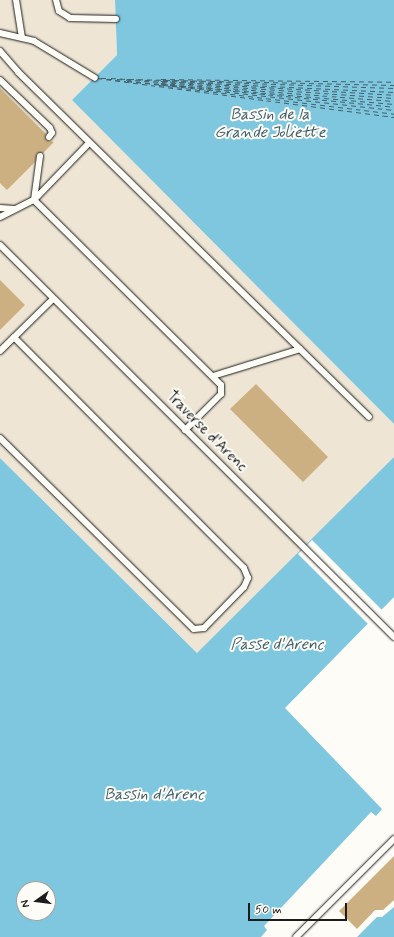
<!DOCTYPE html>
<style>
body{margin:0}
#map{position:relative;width:394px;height:937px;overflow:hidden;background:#fdfcf7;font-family:Mynerve,sans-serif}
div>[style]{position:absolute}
.built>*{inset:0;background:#eee5d4}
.water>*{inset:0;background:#7ec7df}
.pier>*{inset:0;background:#fdfcf7}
.ferry>*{height:1px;margin-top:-0.5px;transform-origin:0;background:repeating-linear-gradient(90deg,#43606a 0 5px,transparent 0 9px)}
.building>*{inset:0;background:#ccb081}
.roads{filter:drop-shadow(0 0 1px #1c1c1c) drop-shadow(0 0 1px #1c1c1c)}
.service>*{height:6px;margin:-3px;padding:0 3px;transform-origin:3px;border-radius:3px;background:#fdfcf7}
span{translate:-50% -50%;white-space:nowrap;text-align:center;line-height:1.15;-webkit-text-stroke:4px #fdfcf7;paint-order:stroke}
.street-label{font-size:15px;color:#1c1c1c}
.water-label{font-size:16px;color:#43606a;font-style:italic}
.north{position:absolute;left:16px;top:881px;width:40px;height:40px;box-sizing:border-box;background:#fdfcf7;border:1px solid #a3a29f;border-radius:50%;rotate:256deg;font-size:11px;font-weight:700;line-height:16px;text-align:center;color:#1c1c1c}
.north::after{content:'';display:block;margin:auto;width:14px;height:18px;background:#1c1c1c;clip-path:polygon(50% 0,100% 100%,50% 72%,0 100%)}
.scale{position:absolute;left:248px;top:903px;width:99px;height:18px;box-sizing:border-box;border:2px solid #1c1c1c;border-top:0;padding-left:5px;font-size:12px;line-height:14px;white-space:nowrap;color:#1c1c1c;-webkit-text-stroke:3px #fdfcf7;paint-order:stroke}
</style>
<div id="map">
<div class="built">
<i style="clip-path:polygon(0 0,115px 0,117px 55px,72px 100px,394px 424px,394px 457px,200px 653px,196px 652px,0 458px)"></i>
</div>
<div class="water">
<i style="clip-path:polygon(115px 0,394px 0,394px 424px,72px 100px,117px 55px)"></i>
<i style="clip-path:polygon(evenodd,394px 457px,394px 597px,285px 708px,382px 809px,376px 816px,371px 812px,264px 926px,267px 930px,261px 937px,0 937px,0 458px,197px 653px,394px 457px,24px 889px,48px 889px,48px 913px,24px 913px,24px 889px)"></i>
<i style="clip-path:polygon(394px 907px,394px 937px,357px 937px,377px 917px,382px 917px)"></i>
</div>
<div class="pier">
<i style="clip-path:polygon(312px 540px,383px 611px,369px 625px,298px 554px)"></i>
</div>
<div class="ferry">
<i style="left:97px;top:78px;width:300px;rotate:7.5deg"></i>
<i style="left:101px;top:78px;width:7px"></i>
<i style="left:111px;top:78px;width:15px;rotate:4deg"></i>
<i style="left:107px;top:79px;width:9px"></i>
<i style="left:117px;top:79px;width:278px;rotate:3.9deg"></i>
<i style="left:127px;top:79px;width:267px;rotate:2.8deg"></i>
<i style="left:129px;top:79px;width:265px;rotate:1.3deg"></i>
<i style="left:161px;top:79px;width:233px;rotate:0.7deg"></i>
<i style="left:115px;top:80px;width:11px;rotate:5deg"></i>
<i style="left:163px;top:80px;width:231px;rotate:2deg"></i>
<i style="left:127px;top:81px;width:269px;rotate:6.2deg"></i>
<i style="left:127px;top:81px;width:268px;rotate:4.9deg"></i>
<i style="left:161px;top:81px;width:233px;rotate:3.4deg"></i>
<i style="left:161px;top:83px;width:234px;rotate:4.4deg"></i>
<i style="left:161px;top:84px;width:234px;rotate:5.6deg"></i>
<i style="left:159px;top:85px;width:237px;rotate:7deg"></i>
</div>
<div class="building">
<i style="clip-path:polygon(0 88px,46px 134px,46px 140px,54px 142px,43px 153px,37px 153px,35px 162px,7px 190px,0 183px)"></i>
<i style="clip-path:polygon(0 280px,25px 305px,0 330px)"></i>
<i style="clip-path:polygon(256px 384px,328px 457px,303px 482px,230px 409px)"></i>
<i style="clip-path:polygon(394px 856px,394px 900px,383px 910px,375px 910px,357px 929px,339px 911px)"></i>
</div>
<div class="roads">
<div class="service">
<i style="left:16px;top:0;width:37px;rotate:81deg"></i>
<i style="left:56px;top:0;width:11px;rotate:75deg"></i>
<i style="left:59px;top:11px;width:13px;rotate:32deg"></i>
<i style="left:70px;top:18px;width:46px;rotate:1.2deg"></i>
<i style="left:0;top:33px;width:35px;rotate:13deg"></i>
<i style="left:34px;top:41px;width:71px;rotate:31.2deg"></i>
<i style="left:0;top:51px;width:28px;rotate:49deg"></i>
<i style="left:18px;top:72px;width:492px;rotate:44.5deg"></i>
<i style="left:0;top:80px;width:69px;rotate:43.8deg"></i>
<i style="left:50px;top:128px;width:5px;rotate:68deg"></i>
<i style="left:52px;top:133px;width:5px;rotate:127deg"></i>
<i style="left:40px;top:156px;width:44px;rotate:97.8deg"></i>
<i style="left:34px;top:200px;width:263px;rotate:44.7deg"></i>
<i style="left:221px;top:385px;width:9px;rotate:90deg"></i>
<i style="left:221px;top:394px;width:51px;rotate:135deg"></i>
<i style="left:0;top:208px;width:14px;rotate:4deg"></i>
<i style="left:0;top:217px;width:38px;rotate:-27deg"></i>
<i style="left:34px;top:200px;width:79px;rotate:-46deg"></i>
<i style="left:0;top:245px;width:556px;rotate:44.85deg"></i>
<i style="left:0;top:351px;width:74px;rotate:-44.5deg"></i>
<i style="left:213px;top:376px;width:91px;rotate:-17.2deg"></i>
<i style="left:0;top:438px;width:272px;rotate:44.6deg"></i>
<i style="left:194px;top:629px;width:10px;rotate:-6deg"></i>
<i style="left:204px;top:628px;width:57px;rotate:-45.7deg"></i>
<i style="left:244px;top:587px;width:10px;rotate:-66deg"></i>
<i style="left:248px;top:578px;width:11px;rotate:-112deg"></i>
<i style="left:244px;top:568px;width:326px;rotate:-134.9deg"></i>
<i style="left:296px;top:937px;width:139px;rotate:-45deg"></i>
</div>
</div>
<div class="street-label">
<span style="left:206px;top:432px;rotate:45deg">Traverse d'Arenc</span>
</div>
<div class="water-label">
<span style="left:270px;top:124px">Bassin de la<br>Grande Joliette</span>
<span style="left:277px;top:645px">Passe d'Arenc</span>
<span style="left:154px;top:795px">Bassin d'Arenc</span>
</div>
<div class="north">N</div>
<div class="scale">50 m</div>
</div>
